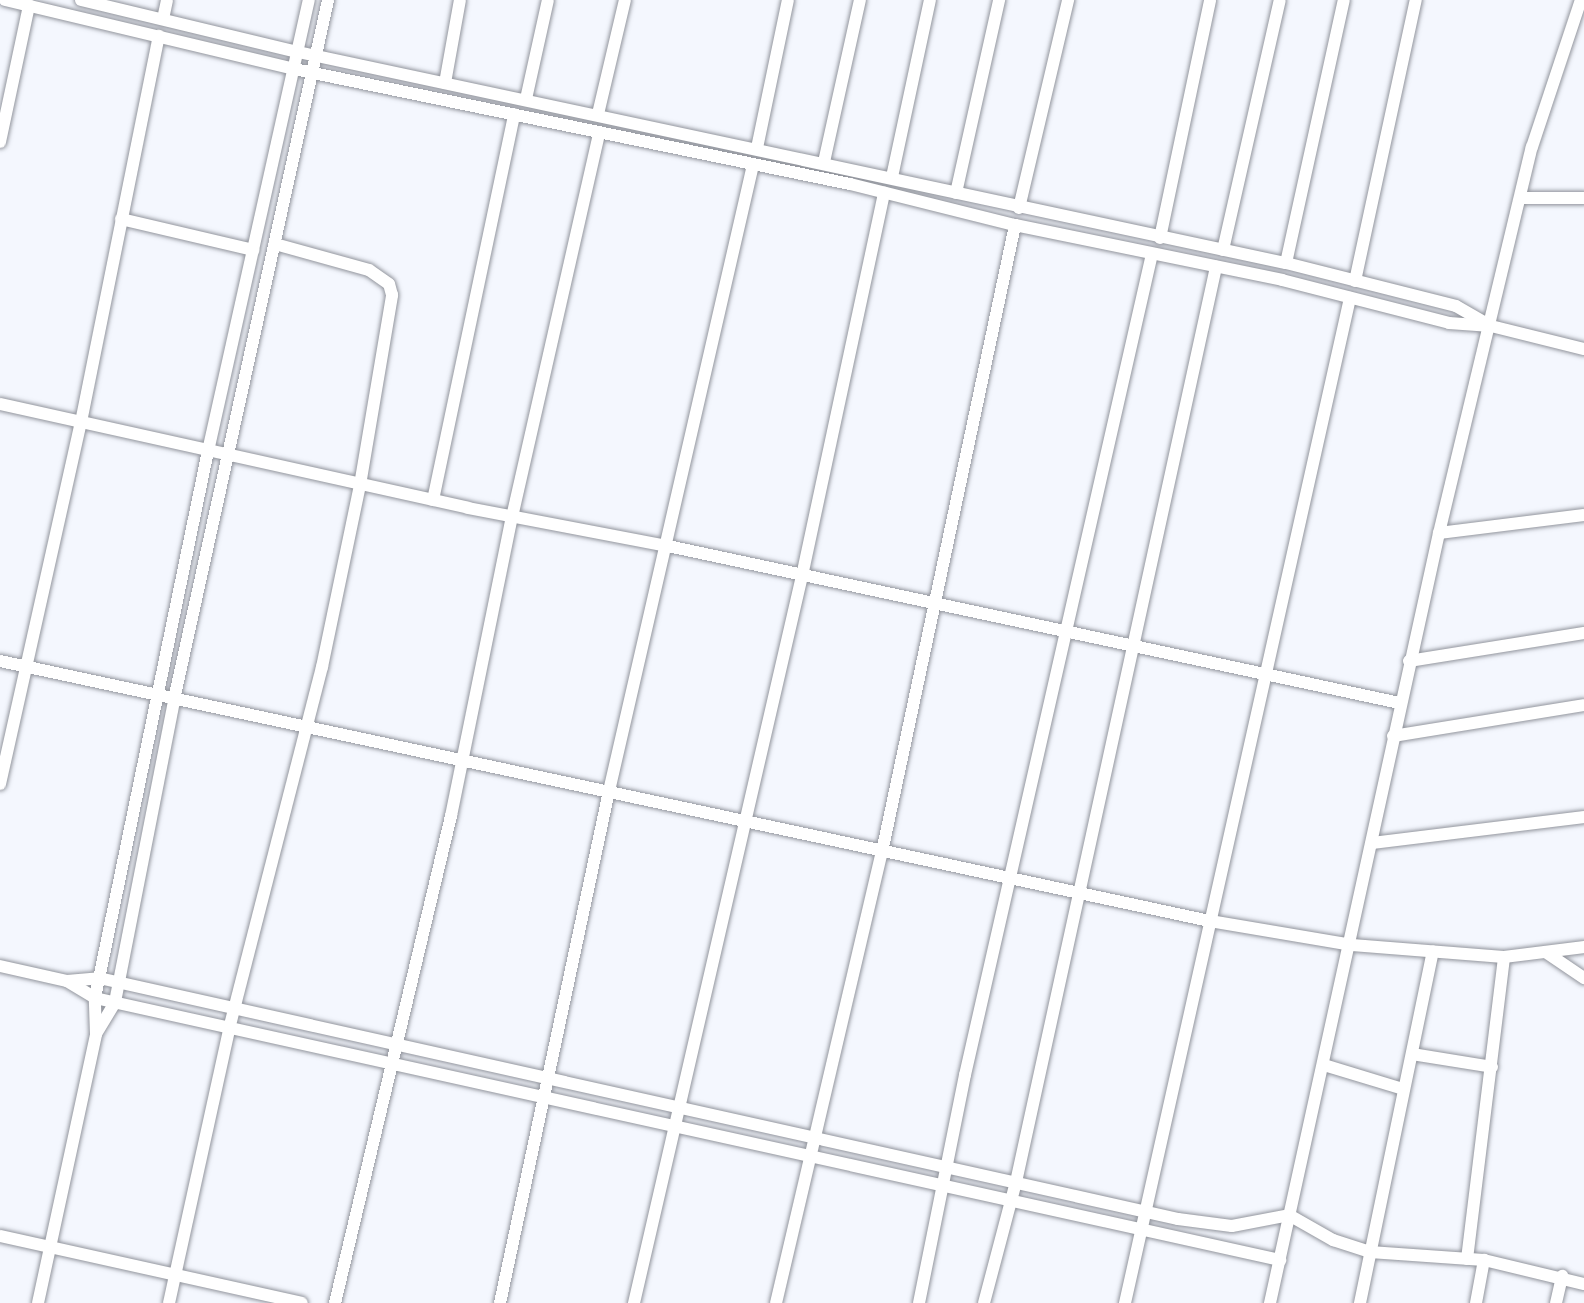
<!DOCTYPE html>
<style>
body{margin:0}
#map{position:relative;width:1584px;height:1303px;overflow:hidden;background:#f4f7fe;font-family:"IBM Plex Sans",sans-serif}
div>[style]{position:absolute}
.roads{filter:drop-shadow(0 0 2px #92959d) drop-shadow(0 0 2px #92959d)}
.minor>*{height:12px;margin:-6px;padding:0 6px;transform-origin:6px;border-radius:6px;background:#fff}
span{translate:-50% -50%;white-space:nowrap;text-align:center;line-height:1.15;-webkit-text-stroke:10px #fff;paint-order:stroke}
</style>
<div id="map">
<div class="roads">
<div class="minor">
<i style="left:5px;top:0;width:297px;rotate:13.4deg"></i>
<i style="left:294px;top:69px;width:568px;rotate:11.69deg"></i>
<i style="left:850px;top:184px;width:170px;rotate:14deg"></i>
<i style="left:1015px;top:225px;width:273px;rotate:11.6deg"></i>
<i style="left:1282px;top:280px;width:172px;rotate:14.4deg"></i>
<i style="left:1449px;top:323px;width:42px;rotate:4.1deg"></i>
<i style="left:1491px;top:326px;width:96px;rotate:13.9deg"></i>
<i style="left:81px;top:0;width:223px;rotate:13.5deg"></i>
<i style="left:298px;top:52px;width:1010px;rotate:12.06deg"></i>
<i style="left:1286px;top:263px;width:175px;rotate:14.2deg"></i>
<i style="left:1456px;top:306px;width:38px;rotate:30deg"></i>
<i style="left:163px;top:19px;width:19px;rotate:-78deg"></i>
<i style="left:445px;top:83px;width:84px;rotate:-79.8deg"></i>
<i style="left:526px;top:99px;width:101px;rotate:-77.5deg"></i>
<i style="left:598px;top:114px;width:117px;rotate:-76.7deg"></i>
<i style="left:0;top:142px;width:140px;rotate:-78deg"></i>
<i style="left:757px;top:148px;width:151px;rotate:-78.2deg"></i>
<i style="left:824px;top:162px;width:166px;rotate:-77.5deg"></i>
<i style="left:892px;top:177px;width:181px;rotate:-77.9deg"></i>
<i style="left:956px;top:193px;width:198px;rotate:-77.4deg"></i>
<i style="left:1522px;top:198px;width:62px"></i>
<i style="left:1019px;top:208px;width:214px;rotate:-76.7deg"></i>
<i style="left:121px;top:219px;width:136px;rotate:13.2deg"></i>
<i style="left:1160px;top:238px;width:243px;rotate:-78.1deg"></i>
<i style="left:1223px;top:250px;width:256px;rotate:-77.2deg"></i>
<i style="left:1286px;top:263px;width:269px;rotate:-77.6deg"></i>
<i style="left:1355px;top:281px;width:288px;rotate:-77.8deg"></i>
<i style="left:0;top:404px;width:479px;rotate:12.5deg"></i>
<i style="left:468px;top:508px;width:204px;rotate:10.8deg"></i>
<i style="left:668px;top:546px;width:749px;rotate:12.11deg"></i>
<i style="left:433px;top:500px;width:394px;rotate:-78.1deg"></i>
<i style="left:1439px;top:533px;width:146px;rotate:-7.1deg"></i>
<i style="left:0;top:661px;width:1238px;rotate:12.13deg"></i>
<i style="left:1210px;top:921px;width:144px;rotate:9.6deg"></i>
<i style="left:1352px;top:945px;width:152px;rotate:4.5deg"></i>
<i style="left:1504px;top:957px;width:81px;rotate:-7.1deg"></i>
<i style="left:1409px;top:661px;width:177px;rotate:-9.1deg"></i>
<i style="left:1393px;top:736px;width:193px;rotate:-9.2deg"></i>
<i style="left:0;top:784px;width:371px;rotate:-77.4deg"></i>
<i style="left:81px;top:422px;width:394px;rotate:-78.6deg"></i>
<i style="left:1372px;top:843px;width:214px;rotate:-7deg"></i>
<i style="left:1547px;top:953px;width:45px;rotate:34deg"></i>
<i style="left:0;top:966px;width:69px;rotate:12.6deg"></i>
<i style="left:67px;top:981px;width:32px;rotate:-5deg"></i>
<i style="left:99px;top:978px;width:1106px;rotate:12.59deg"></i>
<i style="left:1178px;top:1219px;width:54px;rotate:7.4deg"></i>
<i style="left:1232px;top:1226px;width:58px;rotate:-10.9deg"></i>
<i style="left:1289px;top:1215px;width:51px;rotate:29.6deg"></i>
<i style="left:1333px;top:1240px;width:39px;rotate:18deg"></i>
<i style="left:1370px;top:1252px;width:114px;rotate:4deg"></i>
<i style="left:1484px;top:1260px;width:103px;rotate:13.5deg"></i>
<i style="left:67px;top:981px;width:33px;rotate:31deg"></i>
<i style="left:95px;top:998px;width:1214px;rotate:12.47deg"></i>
<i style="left:96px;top:1034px;width:37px;rotate:-59deg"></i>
<i style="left:115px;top:1002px;width:313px;rotate:-78.9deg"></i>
<i style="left:175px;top:695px;width:712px;rotate:-77.58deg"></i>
<i style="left:1412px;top:1054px;width:81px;rotate:9.2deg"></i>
<i style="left:1324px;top:1065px;width:83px;rotate:16.9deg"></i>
<i style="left:0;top:1236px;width:309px;rotate:12.5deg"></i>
<i style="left:1467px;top:1259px;width:304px;rotate:-83deg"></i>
<i style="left:38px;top:1303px;width:275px;rotate:-77.8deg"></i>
<i style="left:96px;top:1034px;width:36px;rotate:-92deg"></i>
<i style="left:95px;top:998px;width:559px;rotate:-78.33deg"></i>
<i style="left:208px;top:451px;width:462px;rotate:-77.4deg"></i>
<i style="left:169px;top:1303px;width:280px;rotate:-77.6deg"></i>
<i style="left:229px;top:1029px;width:374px;rotate:-75.6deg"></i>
<i style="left:322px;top:667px;width:186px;rotate:-78.2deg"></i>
<i style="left:360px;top:485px;width:193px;rotate:-80.4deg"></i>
<i style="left:392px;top:295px;width:11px;rotate:-105deg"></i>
<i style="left:389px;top:284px;width:24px;rotate:-145deg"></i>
<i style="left:369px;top:270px;width:98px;rotate:-164.5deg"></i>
<i style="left:335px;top:1303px;width:501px;rotate:-76.6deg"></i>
<i style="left:451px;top:816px;width:305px;rotate:-78.5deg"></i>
<i style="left:512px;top:517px;width:394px;rotate:-77.2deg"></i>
<i style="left:500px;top:1303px;width:523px;rotate:-77.98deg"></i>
<i style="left:609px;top:791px;width:642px;rotate:-77.05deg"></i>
<i style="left:634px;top:1303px;width:746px;rotate:-76.99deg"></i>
<i style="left:802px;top:576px;width:392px;rotate:-77.9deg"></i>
<i style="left:776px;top:1303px;width:463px;rotate:-76.8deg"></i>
<i style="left:882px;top:852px;width:641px;rotate:-78.02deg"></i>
<i style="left:919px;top:1303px;width:233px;rotate:-78.6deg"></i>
<i style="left:965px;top:1075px;width:842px;rotate:-77.17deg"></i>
<i style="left:984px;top:1303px;width:125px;rotate:-75.2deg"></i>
<i style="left:1016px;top:1182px;width:937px;rotate:-77.67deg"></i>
<i style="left:1125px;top:1303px;width:1030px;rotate:-77.38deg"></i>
<i style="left:1270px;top:1303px;width:788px;rotate:-77.62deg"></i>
<i style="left:1439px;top:533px;width:397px;rotate:-76.5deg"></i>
<i style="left:1532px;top:147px;width:155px;rotate:-71.6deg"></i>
<i style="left:1360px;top:1303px;width:359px;rotate:-78.3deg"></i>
<i style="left:1476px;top:1303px;width:44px;rotate:-79.5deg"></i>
<i style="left:1556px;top:1303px;width:28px;rotate:-77deg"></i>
</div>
</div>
</div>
